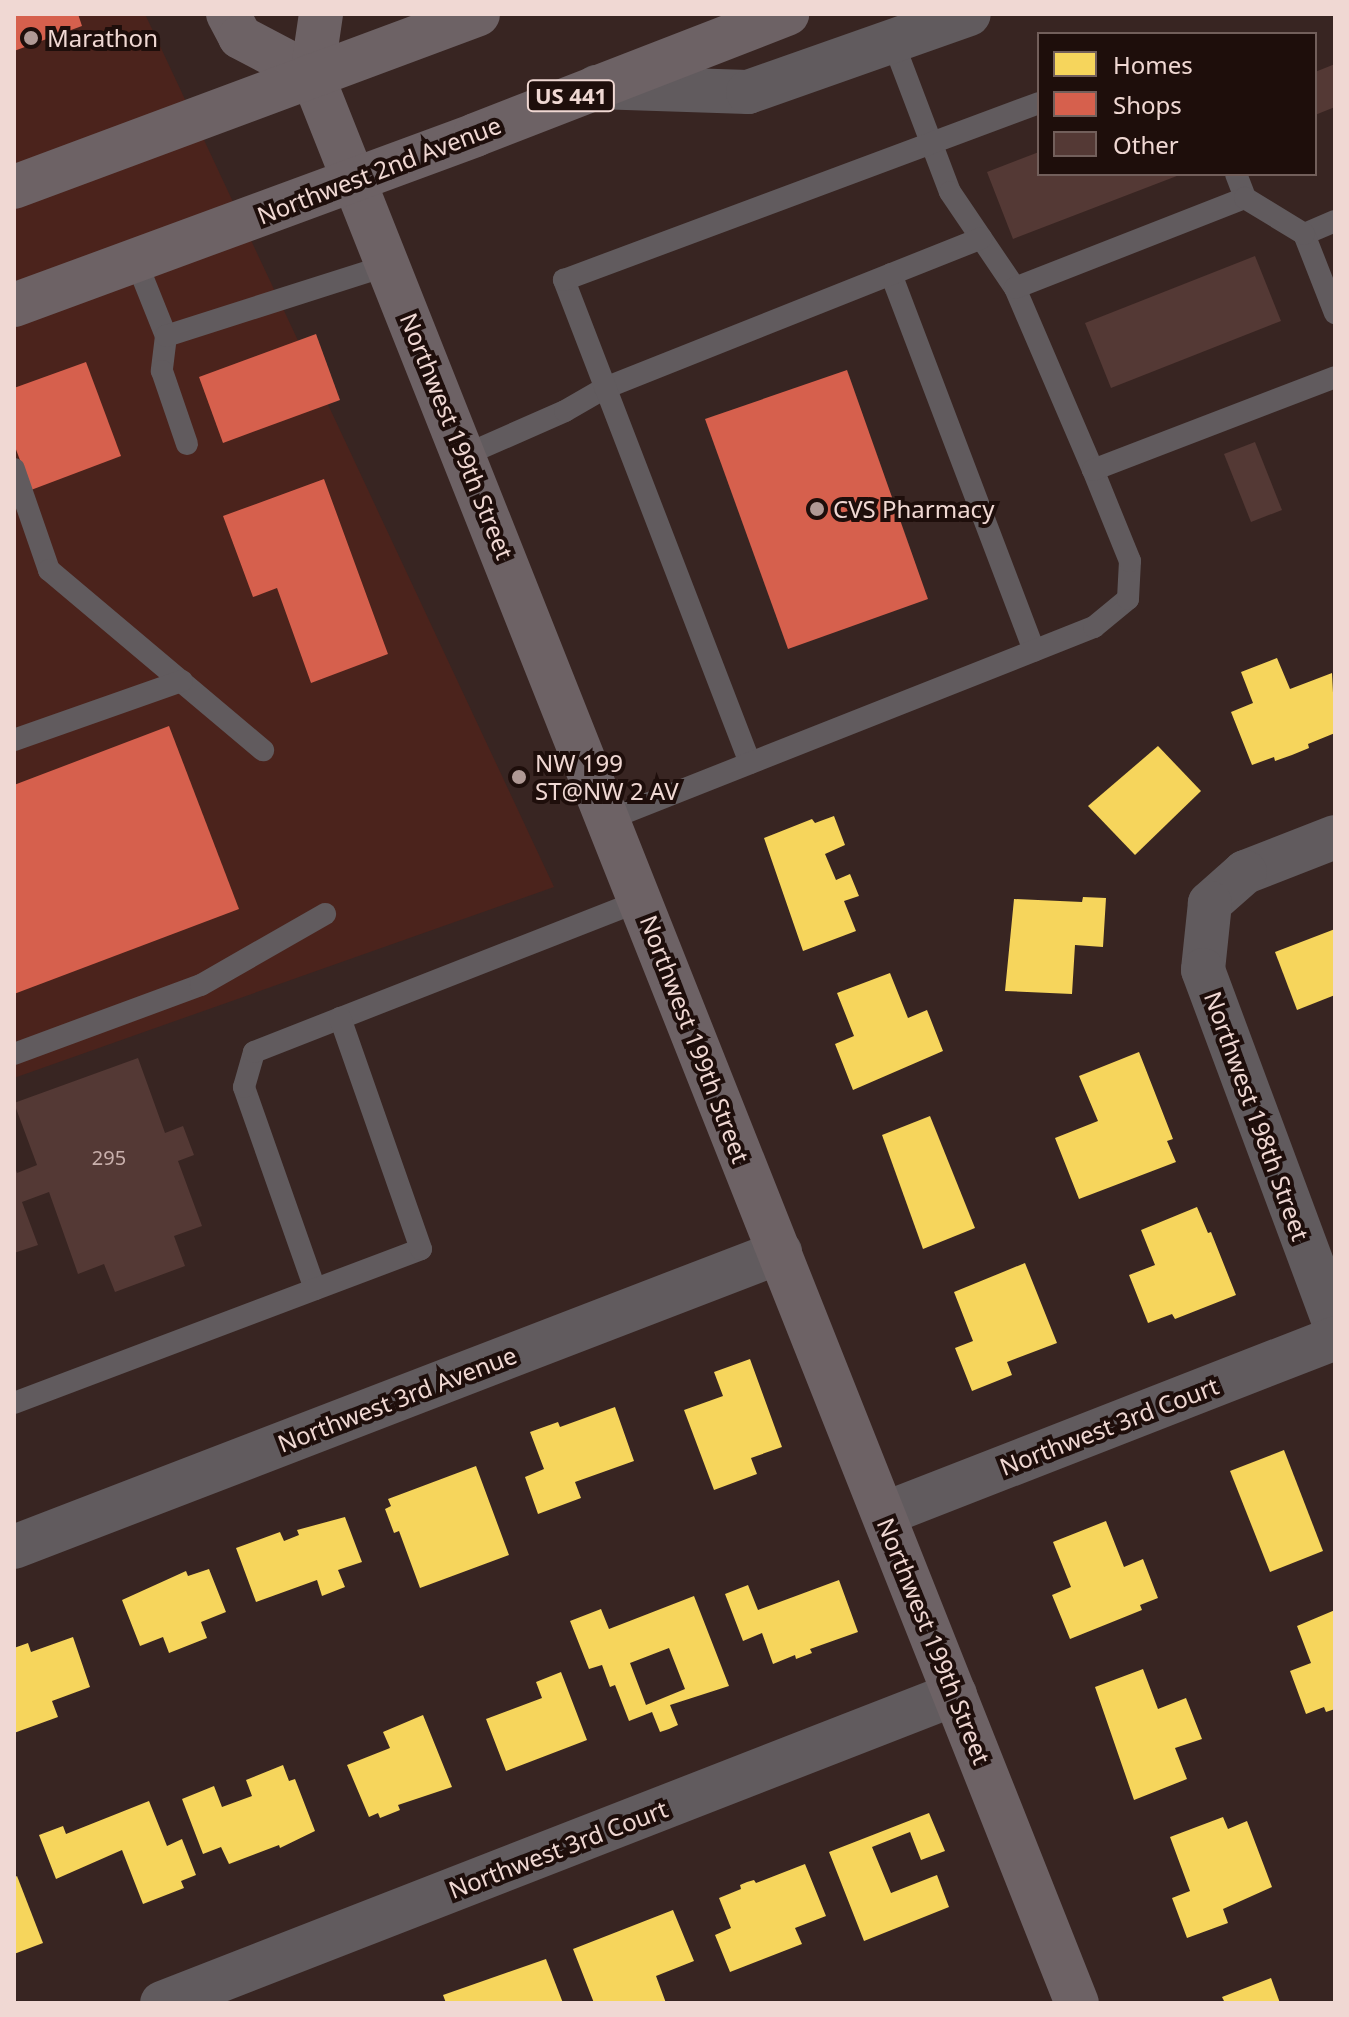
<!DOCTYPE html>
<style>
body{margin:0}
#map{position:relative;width:1349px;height:2017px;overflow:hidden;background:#382522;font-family:"Noto Sans",sans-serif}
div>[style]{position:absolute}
.built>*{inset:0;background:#4b231c}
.homes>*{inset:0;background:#f6d55c}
.shops>*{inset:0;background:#d6604d}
.building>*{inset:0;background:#543935}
.lane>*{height:22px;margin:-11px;padding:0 11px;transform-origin:11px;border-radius:11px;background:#615b5e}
.street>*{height:44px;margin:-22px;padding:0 22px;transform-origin:22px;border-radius:22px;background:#615b5e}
.primary>*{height:44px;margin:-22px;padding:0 22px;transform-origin:22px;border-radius:22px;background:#6d6265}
.dots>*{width:22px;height:22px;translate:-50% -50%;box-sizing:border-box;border:4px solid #1e0e0b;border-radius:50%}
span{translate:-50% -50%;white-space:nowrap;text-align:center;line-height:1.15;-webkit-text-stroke:8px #1e0e0b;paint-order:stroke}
.number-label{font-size:20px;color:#c9b0ac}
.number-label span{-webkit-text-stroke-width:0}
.shield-label span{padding:2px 6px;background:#1e0e0b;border:2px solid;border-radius:6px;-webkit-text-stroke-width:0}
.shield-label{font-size:22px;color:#f0d8d3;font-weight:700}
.poi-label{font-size:24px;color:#f0d8d3}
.left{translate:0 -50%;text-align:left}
.street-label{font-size:24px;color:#f0d8d3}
.frame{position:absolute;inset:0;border:16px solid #f0d8d3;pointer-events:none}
.legend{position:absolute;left:1037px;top:32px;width:280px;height:144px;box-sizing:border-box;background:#1e0e0b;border:2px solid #725f5b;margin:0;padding:10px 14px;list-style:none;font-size:24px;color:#f0d8d3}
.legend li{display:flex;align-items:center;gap:16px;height:40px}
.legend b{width:40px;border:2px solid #725f5b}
</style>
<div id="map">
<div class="built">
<i style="clip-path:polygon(14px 14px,145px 14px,554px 887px,14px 1078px)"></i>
</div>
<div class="homes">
<i style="clip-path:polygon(1277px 658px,1290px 689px,1332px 673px,1335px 733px,1308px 744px,1309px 748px,1292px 755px,1275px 761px,1274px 757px,1252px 765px,1231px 712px,1253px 703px,1241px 672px)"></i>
<i style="clip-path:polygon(1158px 746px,1201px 791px,1135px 855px,1088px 806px)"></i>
<i style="clip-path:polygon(834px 816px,845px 845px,825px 854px,836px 880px,850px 874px,859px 896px,844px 901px,856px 931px,803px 951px,764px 838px,812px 819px,815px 823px)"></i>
<i style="clip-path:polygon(1083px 897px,1106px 898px,1103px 947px,1075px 945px,1072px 994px,1005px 991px,1014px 899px,1082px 902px)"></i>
<i style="clip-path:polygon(1335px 929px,1335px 995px,1297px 1010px,1275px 952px)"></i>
<i style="clip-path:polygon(890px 973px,908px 1018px,927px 1010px,943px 1051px,853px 1090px,835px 1044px,854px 1036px,837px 993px)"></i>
<i style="clip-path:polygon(1139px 1052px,1173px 1139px,1167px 1141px,1176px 1162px,1079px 1199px,1055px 1138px,1098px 1121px,1079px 1076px)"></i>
<i style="clip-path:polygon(930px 1116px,975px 1228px,923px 1249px,882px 1135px)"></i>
<i style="clip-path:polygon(1197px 1207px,1208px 1233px,1211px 1232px,1236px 1295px,1175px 1319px,1172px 1314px,1148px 1323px,1129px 1275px,1155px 1265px,1141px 1230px)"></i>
<i style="clip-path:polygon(1025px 1263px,1057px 1343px,1007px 1362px,1012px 1375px,972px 1391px,955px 1348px,973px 1341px,954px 1292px)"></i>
<i style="clip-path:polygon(750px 1359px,782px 1447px,751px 1458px,757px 1474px,714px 1490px,684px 1410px,723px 1396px,714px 1372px)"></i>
<i style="clip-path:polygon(615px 1407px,634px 1461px,575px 1482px,581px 1498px,538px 1514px,525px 1477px,544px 1469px,530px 1432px,558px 1422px,560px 1427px)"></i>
<i style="clip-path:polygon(1284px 1450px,1323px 1551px,1270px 1572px,1230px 1471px)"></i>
<i style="clip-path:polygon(476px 1466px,509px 1555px,420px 1588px,399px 1531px,394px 1533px,385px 1509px,391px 1506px,388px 1499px)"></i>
<i style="clip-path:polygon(345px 1517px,362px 1562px,338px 1570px,345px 1587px,322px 1596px,317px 1580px,256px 1602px,236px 1548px,280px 1532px,284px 1541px,299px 1535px,297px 1530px)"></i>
<i style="clip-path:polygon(1106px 1521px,1124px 1567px,1143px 1559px,1158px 1598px,1140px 1605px,1142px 1610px,1070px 1639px,1052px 1595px,1071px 1587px,1053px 1542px)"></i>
<i style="clip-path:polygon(209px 1569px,226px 1612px,201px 1622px,207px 1638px,169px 1653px,163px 1637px,140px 1646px,122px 1600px,186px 1571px,188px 1576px)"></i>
<i style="clip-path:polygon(839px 1580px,858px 1632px,810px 1649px,812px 1653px,796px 1659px,795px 1655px,773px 1664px,762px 1633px,743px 1641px,725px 1594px,748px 1585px,758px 1610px)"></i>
<i style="clip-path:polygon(evenodd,694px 1596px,729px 1686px,670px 1705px,678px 1725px,669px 1729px,660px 1732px,652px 1712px,629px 1721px,615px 1685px,610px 1687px,602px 1665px,589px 1669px,570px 1621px,601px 1609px,609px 1629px,694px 1596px,669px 1648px,685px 1689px,646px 1705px,630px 1663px,669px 1648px)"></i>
<i style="clip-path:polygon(1335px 1610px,1335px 1709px,1326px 1712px,1324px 1707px,1306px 1714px,1290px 1671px,1311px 1663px,1297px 1626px)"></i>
<i style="clip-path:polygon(73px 1637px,90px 1687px,52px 1701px,58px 1717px,14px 1733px,14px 1648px,28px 1643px,31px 1652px)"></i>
<i style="clip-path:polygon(1143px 1669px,1158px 1709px,1186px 1698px,1202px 1739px,1175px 1748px,1187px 1779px,1134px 1800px,1095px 1687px)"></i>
<i style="clip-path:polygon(561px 1672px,587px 1740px,506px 1771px,486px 1719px,542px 1698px,536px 1682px)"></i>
<i style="clip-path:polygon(423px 1715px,452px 1787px,398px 1805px,400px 1810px,380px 1818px,378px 1813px,369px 1817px,347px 1765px,390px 1748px,383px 1732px)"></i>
<i style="clip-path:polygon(283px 1765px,289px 1781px,295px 1779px,315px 1831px,280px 1848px,279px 1845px,229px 1864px,221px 1847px,203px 1854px,182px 1799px,214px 1786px,222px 1807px,252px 1796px,246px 1780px)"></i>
<i style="clip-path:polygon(149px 1801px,167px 1846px,182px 1839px,196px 1875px,181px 1881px,184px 1888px,143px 1904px,122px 1850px,56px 1879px,39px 1835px,63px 1826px,66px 1834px)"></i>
<i style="clip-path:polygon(929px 1813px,945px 1851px,921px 1860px,910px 1832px,872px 1847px,891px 1893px,937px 1875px,949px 1907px,864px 1941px,829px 1852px)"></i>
<i style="clip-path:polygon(1223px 1817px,1228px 1829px,1247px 1821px,1272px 1887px,1223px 1909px,1228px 1923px,1187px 1938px,1172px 1898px,1190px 1891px,1170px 1837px)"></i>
<i style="clip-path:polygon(805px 1864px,826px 1916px,795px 1928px,802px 1944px,730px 1972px,715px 1935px,731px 1928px,719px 1898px,741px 1889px,740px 1885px,747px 1882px,754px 1880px,756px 1883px)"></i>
<i style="clip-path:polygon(17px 1876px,43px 1943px,14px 1954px,14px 1878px)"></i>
<i style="clip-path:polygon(673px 1910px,694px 1961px,656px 1976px,666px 2003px,594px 2003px,573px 1949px)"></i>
<i style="clip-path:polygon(546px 1959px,563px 2003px,446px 2003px,443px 1995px)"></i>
<i style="clip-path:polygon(1271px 1978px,1280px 2003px,1225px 2003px,1222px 1997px)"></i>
</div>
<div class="shops">
<i style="clip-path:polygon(14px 14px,78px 14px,82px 26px,14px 51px)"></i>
<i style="clip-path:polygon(316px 334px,340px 400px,223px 443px,199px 377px)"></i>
<i style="clip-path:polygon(86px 362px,121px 456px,31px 490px,14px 444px,14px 388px)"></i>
<i style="clip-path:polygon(847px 370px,928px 599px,788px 649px,705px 419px)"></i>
<i style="clip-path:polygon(324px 479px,388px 654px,311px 683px,277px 588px,253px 597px,223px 516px)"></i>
<i style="clip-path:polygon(169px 726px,239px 909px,14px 994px,14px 785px)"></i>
</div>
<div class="building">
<i style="clip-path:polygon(1335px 64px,1335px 107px,1315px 115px,1315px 72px)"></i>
<i style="clip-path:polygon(1039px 152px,1039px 174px,1182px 174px,1013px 239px,987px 172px)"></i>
<i style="clip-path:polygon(1255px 256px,1281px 321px,1111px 388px,1085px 323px)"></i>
<i style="clip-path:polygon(1255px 442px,1282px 510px,1251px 522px,1224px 454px)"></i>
<i style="clip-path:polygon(138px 1058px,165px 1133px,183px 1126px,194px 1155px,178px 1161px,202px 1226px,174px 1236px,185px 1266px,115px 1292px,104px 1264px,78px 1274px,49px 1192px,22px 1202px,38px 1245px,14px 1253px,14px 1165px,17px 1173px,37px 1165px,14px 1103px)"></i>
</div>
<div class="lane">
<i style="left:893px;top:42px;width:160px;rotate:69.2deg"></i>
<i style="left:950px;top:192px;width:116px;rotate:55.9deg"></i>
<i style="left:1015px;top:288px;width:198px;rotate:66.8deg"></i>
<i style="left:1236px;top:174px;width:26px;rotate:69deg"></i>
<i style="left:1335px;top:221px;width:34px;rotate:157deg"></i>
<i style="left:1304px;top:234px;width:85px;rotate:68.6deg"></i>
<i style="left:136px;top:261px;width:81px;rotate:68.2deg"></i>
<i style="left:166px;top:336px;width:35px;rotate:97deg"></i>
<i style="left:162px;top:371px;width:77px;rotate:71.1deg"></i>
<i style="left:891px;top:274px;width:403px;rotate:69.2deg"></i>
<i style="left:1015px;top:288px;width:247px;rotate:-21.4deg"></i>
<i style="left:1245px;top:198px;width:69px;rotate:31.4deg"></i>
<i style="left:166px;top:336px;width:234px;rotate:-17.7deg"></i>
<i style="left:465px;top:455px;width:109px;rotate:-23.7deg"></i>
<i style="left:565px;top:411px;width:46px;rotate:-29.9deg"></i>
<i style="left:605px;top:388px;width:405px;rotate:-21.7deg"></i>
<i style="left:14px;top:469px;width:107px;rotate:70.9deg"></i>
<i style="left:49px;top:570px;width:280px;rotate:40.1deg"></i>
<i style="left:14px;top:740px;width:178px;rotate:-19.4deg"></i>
<i style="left:750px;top:763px;width:518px;rotate:-111.06deg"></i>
<i style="left:564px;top:280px;width:507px;rotate:-20.44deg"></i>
<i style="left:609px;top:819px;width:522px;rotate:-21.6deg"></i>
<i style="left:1094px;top:627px;width:44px;rotate:-39.5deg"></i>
<i style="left:1128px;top:599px;width:38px;rotate:-87deg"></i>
<i style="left:1130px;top:561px;width:98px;rotate:-112.1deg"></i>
<i style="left:1093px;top:470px;width:259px;rotate:-21deg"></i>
<i style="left:14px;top:1054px;width:199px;rotate:-20.3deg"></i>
<i style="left:201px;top:985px;width:143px;rotate:-29.8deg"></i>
<i style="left:315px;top:1289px;width:214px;rotate:-109.4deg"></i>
<i style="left:244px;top:1087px;width:36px;rotate:-74deg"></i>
<i style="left:254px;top:1052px;width:416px;rotate:-21.4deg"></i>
<i style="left:14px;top:1403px;width:435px;rotate:-20.7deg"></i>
<i style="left:421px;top:1249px;width:245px;rotate:-109.3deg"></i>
</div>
<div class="street">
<i style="left:596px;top:87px;width:152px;rotate:1.9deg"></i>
<i style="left:748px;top:92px;width:234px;rotate:-19.4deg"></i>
<i style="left:1335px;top:837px;width:97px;rotate:158.7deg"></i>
<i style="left:1245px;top:872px;width:47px;rotate:138.5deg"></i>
<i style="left:1210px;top:903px;width:67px;rotate:96deg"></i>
<i style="left:1203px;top:970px;width:379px;rotate:69.6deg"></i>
<i style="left:884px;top:1514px;width:484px;rotate:-21.3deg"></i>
<i style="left:14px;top:1547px;width:821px;rotate:-21.06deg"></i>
<i style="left:162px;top:2003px;width:851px;rotate:-21.29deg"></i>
</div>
<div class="primary">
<i style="left:228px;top:14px;width:26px;rotate:62deg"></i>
<i style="left:240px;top:37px;width:81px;rotate:27.8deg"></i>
<i style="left:321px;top:14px;width:62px;rotate:98.4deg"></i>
<i style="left:312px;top:75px;width:2074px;rotate:68.36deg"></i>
<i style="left:14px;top:187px;width:495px;rotate:-20.4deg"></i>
<i style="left:14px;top:305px;width:491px;rotate:-20.2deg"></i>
<i style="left:475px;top:135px;width:335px;rotate:-21.2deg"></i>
</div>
<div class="dots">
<i style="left:31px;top:38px;background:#b09995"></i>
<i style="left:817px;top:509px;background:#b09995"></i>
<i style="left:519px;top:777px;background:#b09995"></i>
</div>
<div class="number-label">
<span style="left:109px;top:1157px">295</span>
</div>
<div class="shield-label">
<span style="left:571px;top:96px">US 441</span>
</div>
<div class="poi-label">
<span class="left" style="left:47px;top:38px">Marathon</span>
<span class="left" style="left:833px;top:509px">CVS Pharmacy</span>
<span class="left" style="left:535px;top:777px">NW 199<br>ST@NW 2 AV</span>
</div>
<div class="street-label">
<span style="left:379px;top:170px;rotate:-21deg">Northwest 2nd Avenue</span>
<span style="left:457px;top:436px;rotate:68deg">Northwest 199th Street</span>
<span style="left:695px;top:1039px;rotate:69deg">Northwest 199th Street</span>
<span style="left:1257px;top:1116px;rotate:70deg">Northwest 198th Street</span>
<span style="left:397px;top:1399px;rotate:-21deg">Northwest 3rd Avenue</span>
<span style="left:1109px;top:1426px;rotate:-21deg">Northwest 3rd Court</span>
<span style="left:934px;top:1641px;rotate:68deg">Northwest 199th Street</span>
<span style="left:558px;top:1849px;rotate:-21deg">Northwest 3rd Court</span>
</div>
<div class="frame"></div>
<ul class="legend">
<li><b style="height:22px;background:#f6d55c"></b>Homes</li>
<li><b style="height:22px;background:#d6604d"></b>Shops</li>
<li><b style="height:22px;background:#543935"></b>Other</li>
</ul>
</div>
